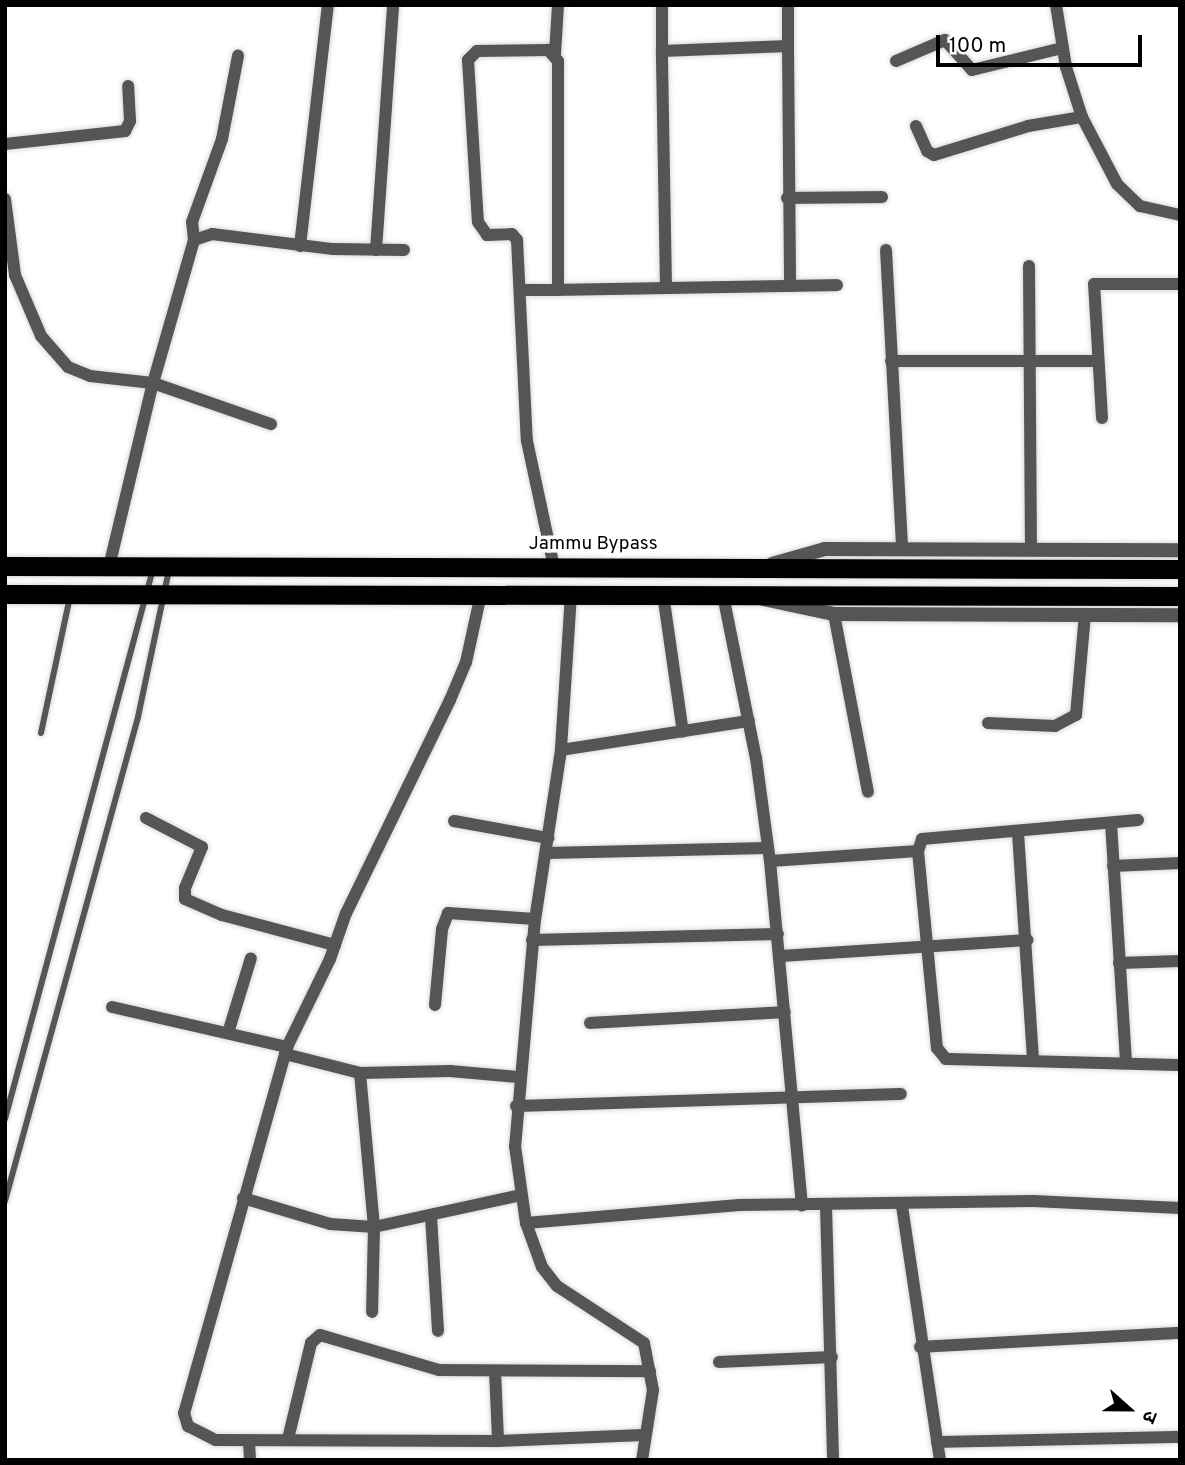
<!DOCTYPE html>
<meta charset="utf-8">
<style>
body{margin:0}
#map{position:relative;width:1185px;height:1465px;overflow:hidden;background:#fff;font-family:Overpass,"Noto Sans Devanagari",sans-serif}
div>[style]{position:absolute}
.roads{filter:drop-shadow(0 0 2px #dbdbdb) drop-shadow(0 0 2px #dbdbdb)}
.service>*{height:6px;margin:-3px;padding:0 3px;transform-origin:3px;border-radius:3px;background:#555}
.minor>*{height:12px;margin:-6px;padding:0 6px;transform-origin:6px;border-radius:6px;background:#555}
.tertiary>*{height:14px;margin:-7px;padding:0 7px;transform-origin:7px;border-radius:7px;background:#555}
.trunk>*{height:19px;margin:-9.5px;padding:0 9.5px;transform-origin:9.5px;border-radius:9.5px;background:#000}
span{translate:-50% -50%;white-space:nowrap;text-align:center;line-height:1.15;-webkit-text-stroke:7px #fff;paint-order:stroke}
.street-label{font-size:19px;color:#000}
.frame{position:absolute;inset:0;border:7px solid #000;pointer-events:none}
.north{position:absolute;left:1094px;top:1374px;width:70px;height:70px;-webkit-text-stroke:5px #fff;paint-order:stroke;rotate:111deg;font-size:19px;font-weight:700;line-height:28px;text-align:center;color:#000}
.north::after{content:'';display:block;margin:auto;width:24px;height:32px;background:#000;clip-path:polygon(50% 0,100% 100%,50% 72%,0 100%)}
.scale{position:absolute;left:936px;top:35px;width:206px;height:32px;box-sizing:border-box;border:4px solid #000;border-top:0;padding-left:9px;font-size:21px;line-height:24px;white-space:nowrap;color:#000;-webkit-text-stroke:5px #fff;paint-order:stroke}
</style>
<div id="map">
<div class="roads">
<div class="service">
<i style="left:41px;top:733px;width:140px;rotate:-78deg"></i>
<i style="left:5px;top:1119px;width:570px;rotate:-74.94deg"></i>
<i style="left:5px;top:1201px;width:502px;rotate:-74.63deg"></i>
<i style="left:138px;top:717px;width:150px;rotate:-78.1deg"></i>
</div>
<div class="minor">
<i style="left:788px;top:5px;width:41px;rotate:90deg"></i>
<i style="left:1056px;top:5px;width:63px;rotate:80.8deg"></i>
<i style="left:1066px;top:67px;width:52px;rotate:72.3deg"></i>
<i style="left:1082px;top:117px;width:76px;rotate:62.4deg"></i>
<i style="left:1117px;top:184px;width:32px;rotate:44deg"></i>
<i style="left:1140px;top:206px;width:41px;rotate:12.7deg"></i>
<i style="left:662px;top:51px;width:46px;rotate:-90deg"></i>
<i style="left:555px;top:54px;width:49px;rotate:-86.5deg"></i>
<i style="left:896px;top:61px;width:53px;rotate:-23.2deg"></i>
<i style="left:945px;top:40px;width:40px;rotate:48deg"></i>
<i style="left:972px;top:70px;width:93px;rotate:-13.7deg"></i>
<i style="left:916px;top:126px;width:27px;rotate:66deg"></i>
<i style="left:927px;top:151px;width:8px;rotate:30deg"></i>
<i style="left:934px;top:155px;width:98px;rotate:-17.1deg"></i>
<i style="left:1028px;top:126px;width:55px;rotate:-9.5deg"></i>
<i style="left:5px;top:144px;width:121px;rotate:-6.2deg"></i>
<i style="left:125px;top:131px;width:11px;rotate:-63deg"></i>
<i style="left:130px;top:121px;width:35px;rotate:-93deg"></i>
<i style="left:787px;top:198px;width:95px;rotate:-0.6deg"></i>
<i style="left:5px;top:199px;width:77px;rotate:82.5deg"></i>
<i style="left:15px;top:275px;width:66px;rotate:66.9deg"></i>
<i style="left:41px;top:336px;width:41px;rotate:48.9deg"></i>
<i style="left:68px;top:367px;width:24px;rotate:22deg"></i>
<i style="left:90px;top:376px;width:63px;rotate:6.3deg"></i>
<i style="left:153px;top:383px;width:125px;rotate:19.2deg"></i>
<i style="left:194px;top:240px;width:18px;rotate:-96deg"></i>
<i style="left:192px;top:222px;width:88px;rotate:-70.1deg"></i>
<i style="left:222px;top:139px;width:85px;rotate:-79.1deg"></i>
<i style="left:300px;top:246px;width:243px;rotate:-83.4deg"></i>
<i style="left:376px;top:250px;width:246px;rotate:-86deg"></i>
<i style="left:886px;top:250px;width:299px;rotate:86.9deg"></i>
<i style="left:1029px;top:266px;width:282px;rotate:89.6deg"></i>
<i style="left:666px;top:288px;width:237px;rotate:-91deg"></i>
<i style="left:662px;top:51px;width:126px;rotate:-2.3deg"></i>
<i style="left:788px;top:46px;width:240px;rotate:89.5deg"></i>
<i style="left:520px;top:290px;width:38px"></i>
<i style="left:558px;top:290px;width:229px;rotate:-90deg"></i>
<i style="left:558px;top:61px;width:15px;rotate:-132deg"></i>
<i style="left:548px;top:50px;width:71px;rotate:179.2deg"></i>
<i style="left:477px;top:51px;width:13px;rotate:135deg"></i>
<i style="left:468px;top:60px;width:162px;rotate:86.5deg"></i>
<i style="left:478px;top:222px;width:16px;rotate:55deg"></i>
<i style="left:487px;top:235px;width:25px;rotate:-2deg"></i>
<i style="left:512px;top:234px;width:8px;rotate:50deg"></i>
<i style="left:517px;top:240px;width:201px;rotate:87.2deg"></i>
<i style="left:527px;top:441px;width:129px;rotate:77.9deg"></i>
<i style="left:558px;top:290px;width:279px;rotate:-1deg"></i>
<i style="left:891px;top:361px;width:207px"></i>
<i style="left:1102px;top:418px;width:134px;rotate:-93.4deg"></i>
<i style="left:1094px;top:284px;width:86px"></i>
<i style="left:109px;top:567px;width:189px;rotate:-76.6deg"></i>
<i style="left:153px;top:383px;width:149px;rotate:-74deg"></i>
<i style="left:194px;top:240px;width:19px;rotate:-18deg"></i>
<i style="left:212px;top:234px;width:122px;rotate:7.1deg"></i>
<i style="left:333px;top:249px;width:71px;rotate:0.8deg"></i>
<i style="left:481px;top:594px;width:70px;rotate:102.4deg"></i>
<i style="left:466px;top:662px;width:41px;rotate:112.8deg"></i>
<i style="left:450px;top:700px;width:237px;rotate:116deg"></i>
<i style="left:346px;top:913px;width:49px;rotate:109.2deg"></i>
<i style="left:330px;top:959px;width:98px;rotate:116deg"></i>
<i style="left:287px;top:1047px;width:380px;rotate:105.7deg"></i>
<i style="left:184px;top:1413px;width:14px;rotate:73deg"></i>
<i style="left:188px;top:1426px;width:31px;rotate:27deg"></i>
<i style="left:216px;top:1440px;width:282px;rotate:0.2deg"></i>
<i style="left:498px;top:1441px;width:145px;rotate:-2.4deg"></i>
<i style="left:571px;top:594px;width:156px;rotate:93.7deg"></i>
<i style="left:561px;top:750px;width:171px;rotate:98.7deg"></i>
<i style="left:535px;top:919px;width:228px;rotate:95deg"></i>
<i style="left:515px;top:1146px;width:78px;rotate:81.9deg"></i>
<i style="left:526px;top:1223px;width:47px;rotate:70deg"></i>
<i style="left:542px;top:1267px;width:24px;rotate:52deg"></i>
<i style="left:557px;top:1286px;width:104px;rotate:33.2deg"></i>
<i style="left:644px;top:1343px;width:48px;rotate:79.2deg"></i>
<i style="left:653px;top:1390px;width:71px;rotate:98.9deg"></i>
<i style="left:663px;top:594px;width:139px;rotate:81.8deg"></i>
<i style="left:723px;top:595px;width:166px;rotate:78.6deg"></i>
<i style="left:756px;top:758px;width:104px;rotate:82.3deg"></i>
<i style="left:770px;top:861px;width:346px;rotate:84.7deg"></i>
<i style="left:834px;top:614px;width:181px;rotate:79.2deg"></i>
<i style="left:988px;top:723px;width:67px;rotate:2.6deg"></i>
<i style="left:1055px;top:726px;width:24px;rotate:-28deg"></i>
<i style="left:1076px;top:715px;width:101px;rotate:-84.9deg"></i>
<i style="left:561px;top:750px;width:190px;rotate:-8.8deg"></i>
<i style="left:146px;top:818px;width:63px;rotate:27.4deg"></i>
<i style="left:202px;top:847px;width:44px;rotate:112.5deg"></i>
<i style="left:185px;top:888px;width:11px;rotate:90deg"></i>
<i style="left:185px;top:899px;width:40px;rotate:23.4deg"></i>
<i style="left:222px;top:915px;width:117px;rotate:14.9deg"></i>
<i style="left:1138px;top:820px;width:217px;rotate:175deg"></i>
<i style="left:922px;top:839px;width:13px;rotate:108deg"></i>
<i style="left:918px;top:851px;width:198px;rotate:84.5deg"></i>
<i style="left:937px;top:1048px;width:14px;rotate:51deg"></i>
<i style="left:946px;top:1059px;width:234px;rotate:1.5deg"></i>
<i style="left:454px;top:821px;width:96px;rotate:10.3deg"></i>
<i style="left:1111px;top:823px;width:240px;rotate:86.4deg"></i>
<i style="left:1018px;top:833px;width:225px;rotate:86.2deg"></i>
<i style="left:546px;top:853px;width:221px;rotate:-1.3deg"></i>
<i style="left:770px;top:861px;width:148px;rotate:-3.9deg"></i>
<i style="left:1113px;top:866px;width:67px;rotate:-2.6deg"></i>
<i style="left:532px;top:940px;width:246px;rotate:-1.4deg"></i>
<i style="left:781px;top:956px;width:247px;rotate:-3.7deg"></i>
<i style="left:1119px;top:963px;width:61px;rotate:-1.9deg"></i>
<i style="left:435px;top:1005px;width:76px;rotate:-84.7deg"></i>
<i style="left:442px;top:929px;width:17px;rotate:-69deg"></i>
<i style="left:448px;top:913px;width:87px;rotate:3.9deg"></i>
<i style="left:112px;top:1007px;width:180px;rotate:12.9deg"></i>
<i style="left:590px;top:1023px;width:195px;rotate:-3.2deg"></i>
<i style="left:228px;top:1033px;width:78px;rotate:-73deg"></i>
<i style="left:285px;top:1054px;width:77px;rotate:14.2deg"></i>
<i style="left:360px;top:1073px;width:90px;rotate:-1.3deg"></i>
<i style="left:450px;top:1071px;width:68px;rotate:5deg"></i>
<i style="left:360px;top:1073px;width:155px;rotate:84.8deg"></i>
<i style="left:374px;top:1227px;width:85px;rotate:91.3deg"></i>
<i style="left:516px;top:1106px;width:385px;rotate:-1.8deg"></i>
<i style="left:243px;top:1198px;width:91px;rotate:16.6deg"></i>
<i style="left:330px;top:1224px;width:44px;rotate:3.9deg"></i>
<i style="left:374px;top:1227px;width:150px;rotate:-12.3deg"></i>
<i style="left:826px;top:1206px;width:254px;rotate:88.4deg"></i>
<i style="left:902px;top:1206px;width:257px;rotate:81.5deg"></i>
<i style="left:431px;top:1216px;width:115px;rotate:86.5deg"></i>
<i style="left:526px;top:1223px;width:214px;rotate:-4.8deg"></i>
<i style="left:739px;top:1205px;width:294px;rotate:-0.8deg"></i>
<i style="left:1033px;top:1201px;width:147px;rotate:2.7deg"></i>
<i style="left:920px;top:1347px;width:260px;rotate:-3.1deg"></i>
<i style="left:719px;top:1362px;width:113px;rotate:-2.5deg"></i>
<i style="left:495px;top:1371px;width:70px;rotate:87.5deg"></i>
<i style="left:288px;top:1439px;width:99px;rotate:-76.5deg"></i>
<i style="left:311px;top:1343px;width:12px;rotate:-42deg"></i>
<i style="left:320px;top:1335px;width:124px;rotate:16.4deg"></i>
<i style="left:439px;top:1370px;width:211px;rotate:0.3deg"></i>
<i style="left:249px;top:1441px;width:19px;rotate:87deg"></i>
<i style="left:937px;top:1442px;width:243px;rotate:-1.2deg"></i>
</div>
<div class="tertiary">
<i style="left:772px;top:564px;width:55px;rotate:-15.8deg"></i>
<i style="left:825px;top:549px;width:355px;rotate:0.2deg"></i>
<i style="left:763px;top:599px;width:73px;rotate:11.9deg"></i>
<i style="left:834px;top:614px;width:346px;rotate:0.2deg"></i>
</div>
<div class="trunk">
<i style="left:5px;top:566px;width:1175px;rotate:0.15deg"></i>
<i style="left:5px;top:594px;width:1175px;rotate:0.1deg"></i>
</div>
</div>
<div class="street-label">
<span style="left:593px;top:545px">Jammu Bypass</span>
</div>
<div class="frame"></div>
<div class="north">उ</div>
<div class="scale">100 m</div>
</div>
